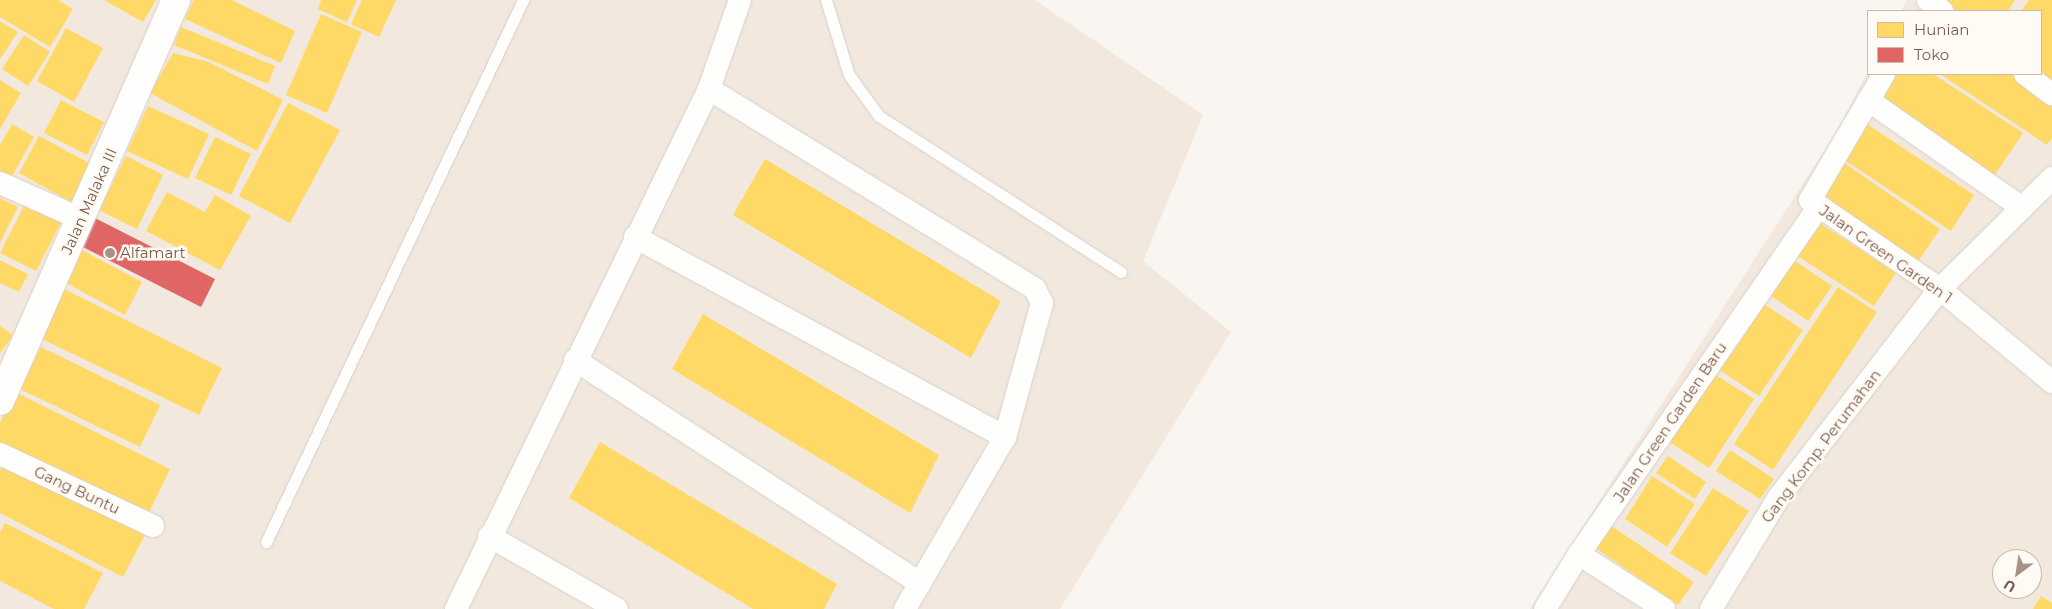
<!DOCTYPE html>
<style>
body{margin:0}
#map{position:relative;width:2052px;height:609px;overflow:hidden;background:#f9f5f0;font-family:Montserrat,sans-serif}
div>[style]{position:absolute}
.residential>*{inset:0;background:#f2e8de}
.homes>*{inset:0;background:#ffd966}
.shops>*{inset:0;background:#e06666}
.roads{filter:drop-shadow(0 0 1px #d7d1cb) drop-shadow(0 0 1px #d7d1cb)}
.service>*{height:11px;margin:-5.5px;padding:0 5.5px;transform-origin:5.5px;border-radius:5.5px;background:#fefefd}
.minor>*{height:22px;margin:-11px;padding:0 11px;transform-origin:11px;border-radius:11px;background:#fefefd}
.tertiary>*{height:28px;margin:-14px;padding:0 14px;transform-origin:14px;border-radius:14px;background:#fefefd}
.dots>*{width:14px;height:14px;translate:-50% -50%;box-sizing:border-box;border:2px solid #fffaf3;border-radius:50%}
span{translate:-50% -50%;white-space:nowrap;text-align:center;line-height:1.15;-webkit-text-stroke:5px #fffaf3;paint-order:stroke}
.street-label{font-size:15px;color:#7a5c4d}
.poi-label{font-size:15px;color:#7a5c4d}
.left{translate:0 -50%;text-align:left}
.legend{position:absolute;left:1867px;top:10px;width:175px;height:65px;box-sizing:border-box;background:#fffaf3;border:1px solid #cabbb1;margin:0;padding:6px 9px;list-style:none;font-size:15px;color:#7a5c4d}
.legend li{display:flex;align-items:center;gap:10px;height:25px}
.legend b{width:25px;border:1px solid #cabbb1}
.north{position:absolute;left:1992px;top:549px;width:50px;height:50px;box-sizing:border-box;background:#fffaf3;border:1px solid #cabbb1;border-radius:50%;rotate:211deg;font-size:14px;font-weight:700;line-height:20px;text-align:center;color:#7a5c4d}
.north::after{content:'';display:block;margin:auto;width:18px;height:22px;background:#a69286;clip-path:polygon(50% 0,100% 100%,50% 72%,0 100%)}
</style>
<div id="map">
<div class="residential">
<i style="clip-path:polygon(0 0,1035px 0,1203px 115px,1143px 261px,1231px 332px,1060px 609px,0 609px)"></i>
<i style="clip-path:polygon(evenodd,1907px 0,2052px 0,2052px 609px,1530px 609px,1836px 132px,1868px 71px,2041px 74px,2041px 11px,1901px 11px,1907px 0,2002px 559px,2032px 559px,2032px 589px,2002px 589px,2002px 559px)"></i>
</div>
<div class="homes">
<i style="clip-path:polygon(0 0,58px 0,73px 9px,50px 47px,0 17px)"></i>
<i style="clip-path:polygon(104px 0,156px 0,143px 22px)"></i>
<i style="clip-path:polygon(194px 0,232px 0,295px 31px,281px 63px,185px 19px)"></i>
<i style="clip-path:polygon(321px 0,357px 0,347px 22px,318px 9px)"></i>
<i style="clip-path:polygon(362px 0,396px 0,379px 37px,351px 24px)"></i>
<i style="clip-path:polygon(1937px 0,2015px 0,2008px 11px,1948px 11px)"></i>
<i style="clip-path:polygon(2029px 0,2052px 0,2052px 84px,2041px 74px,2041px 11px,2021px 11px)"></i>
<i style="clip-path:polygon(321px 14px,362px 32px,327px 113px,286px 95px)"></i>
<i style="clip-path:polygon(0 21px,18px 32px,0 59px)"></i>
<i style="clip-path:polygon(181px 27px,275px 66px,268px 84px,174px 45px)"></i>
<i style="clip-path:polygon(66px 28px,103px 48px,74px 102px,37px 81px)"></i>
<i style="clip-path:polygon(24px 35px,50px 52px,28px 86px,2px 69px)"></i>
<i style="clip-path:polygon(173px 53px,209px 62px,283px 100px,257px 151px,150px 93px)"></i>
<i style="clip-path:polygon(1892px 74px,1933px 74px,2023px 133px,1992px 179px,1874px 102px)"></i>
<i style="clip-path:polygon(1940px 74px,2012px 74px,2052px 100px,2052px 138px,2047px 145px)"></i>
<i style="clip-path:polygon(0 80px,21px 93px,0 129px)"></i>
<i style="clip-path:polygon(61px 100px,104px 122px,87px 155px,44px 133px)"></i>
<i style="clip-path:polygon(288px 103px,340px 130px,290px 223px,239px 196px)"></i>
<i style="clip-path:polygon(148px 106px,209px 134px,188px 179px,127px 151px)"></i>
<i style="clip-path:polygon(12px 124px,34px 137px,11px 178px,0 171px,0 145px)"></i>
<i style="clip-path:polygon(1867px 124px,1974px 195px,1951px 231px,1843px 159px)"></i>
<i style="clip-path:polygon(39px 136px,91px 164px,71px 202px,19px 173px)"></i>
<i style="clip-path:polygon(215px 137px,251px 154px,231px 195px,195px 178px)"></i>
<i style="clip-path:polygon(126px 156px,163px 175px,137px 229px,99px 210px)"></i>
<i style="clip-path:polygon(765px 159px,1001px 301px,971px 358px,733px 215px)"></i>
<i style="clip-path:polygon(1840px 160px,1940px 229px,1917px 263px,1816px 194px)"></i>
<i style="clip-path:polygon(167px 192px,205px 212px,215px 195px,251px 216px,220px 270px,146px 231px)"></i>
<i style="clip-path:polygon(0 198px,18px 207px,0 243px)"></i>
<i style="clip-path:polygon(26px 202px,62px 221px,36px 271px,0 253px)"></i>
<i style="clip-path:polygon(1818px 222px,1896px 273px,1874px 306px,1796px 255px)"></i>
<i style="clip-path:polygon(78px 248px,142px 282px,125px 315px,61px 280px)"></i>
<i style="clip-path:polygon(1792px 259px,1832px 286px,1808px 321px,1768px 294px)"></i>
<i style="clip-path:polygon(0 260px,28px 274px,19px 292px,0 283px)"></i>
<i style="clip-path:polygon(1838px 287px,1877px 312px,1773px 470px,1734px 444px)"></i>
<i style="clip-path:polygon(62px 288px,222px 368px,199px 415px,38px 337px)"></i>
<i style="clip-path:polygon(1758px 300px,1803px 330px,1759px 396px,1715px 367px)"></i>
<i style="clip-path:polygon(703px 314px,939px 455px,910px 513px,672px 369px)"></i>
<i style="clip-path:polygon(0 326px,13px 335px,0 353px)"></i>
<i style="clip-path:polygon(41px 347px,160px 405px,140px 447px,20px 389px)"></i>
<i style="clip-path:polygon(1712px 373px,1754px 399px,1709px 468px,1668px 441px)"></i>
<i style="clip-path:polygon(15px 392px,170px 469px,145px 521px,0 449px,0 423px)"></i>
<i style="clip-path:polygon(600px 442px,837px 584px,824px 609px,753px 609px,569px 498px)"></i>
<i style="clip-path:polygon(1730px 450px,1774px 479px,1760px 499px,1716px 471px)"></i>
<i style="clip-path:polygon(1668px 456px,1706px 482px,1695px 499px,1656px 473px)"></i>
<i style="clip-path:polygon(7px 458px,147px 531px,123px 577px,0 513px,0 471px)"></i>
<i style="clip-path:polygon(1652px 476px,1695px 504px,1667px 547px,1625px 519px)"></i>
<i style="clip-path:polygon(1713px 488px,1749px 511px,1706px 576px,1670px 553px)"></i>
<i style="clip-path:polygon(5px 523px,103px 573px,84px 609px,54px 609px,0 581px,0 532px)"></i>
<i style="clip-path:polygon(1607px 523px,1694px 582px,1678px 605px,1591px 545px)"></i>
<i style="clip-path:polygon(2041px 596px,2052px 603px,2052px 609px,2033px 609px)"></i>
</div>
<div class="shops">
<i style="clip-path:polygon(93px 217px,215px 279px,201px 307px,79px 245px)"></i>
</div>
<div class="roads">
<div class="service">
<i style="left:826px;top:0;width:78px;rotate:73deg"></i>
<i style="left:849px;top:75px;width:51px;rotate:53.8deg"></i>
<i style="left:879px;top:116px;width:288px;rotate:32.8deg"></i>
<i style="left:266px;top:542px;width:600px;rotate:-64.63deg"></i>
</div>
<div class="minor">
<i style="left:1928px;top:0;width:18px;rotate:38deg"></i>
<i style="left:1884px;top:74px;width:146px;rotate:120.4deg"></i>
<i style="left:1810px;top:200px;width:158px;rotate:34.4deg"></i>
<i style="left:1940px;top:289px;width:146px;rotate:39.7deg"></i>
<i style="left:2025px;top:74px;width:34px;rotate:37deg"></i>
<i style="left:709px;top:89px;width:382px;rotate:31.5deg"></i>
<i style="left:1035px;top:289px;width:16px;rotate:63deg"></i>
<i style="left:1042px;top:303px;width:139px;rotate:105.4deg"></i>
<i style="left:1005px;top:437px;width:199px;rotate:120.2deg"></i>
<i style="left:1868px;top:100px;width:188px;rotate:35deg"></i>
<i style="left:0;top:183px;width:89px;rotate:24deg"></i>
<i style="left:635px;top:237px;width:421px;rotate:28.4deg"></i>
<i style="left:575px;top:360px;width:411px;rotate:32.9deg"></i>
<i style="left:0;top:454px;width:169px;rotate:25.2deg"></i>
<i style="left:489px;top:536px;width:147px;rotate:29.7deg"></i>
<i style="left:456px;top:609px;width:578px;rotate:-64.06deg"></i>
<i style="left:709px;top:89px;width:94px;rotate:-70.8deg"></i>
<i style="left:1545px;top:609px;width:65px;rotate:-58.3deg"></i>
<i style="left:1664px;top:609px;width:101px;rotate:-147.1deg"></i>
<i style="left:1579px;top:554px;width:421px;rotate:-55.4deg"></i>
<i style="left:1711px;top:609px;width:131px;rotate:-58.7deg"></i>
<i style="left:1779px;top:497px;width:263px;rotate:-52.3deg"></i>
<i style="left:1940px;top:289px;width:158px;rotate:-44.7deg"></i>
</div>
<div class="tertiary">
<i style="left:0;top:401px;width:438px;rotate:-66.3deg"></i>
</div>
</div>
<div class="dots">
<i style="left:110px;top:253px;background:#a69286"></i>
</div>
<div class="street-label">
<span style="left:89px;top:201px;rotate:-66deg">Jalan Malaka III</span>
<span style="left:1886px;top:254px;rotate:35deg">Jalan Green Garden 1</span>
<span style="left:1670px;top:422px;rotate:-56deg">Jalan Green Garden Baru</span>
<span style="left:1821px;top:446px;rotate:-53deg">Gang Komp. Perumahan</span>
<span style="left:77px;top:490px;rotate:25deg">Gang Buntu</span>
</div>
<div class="poi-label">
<span class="left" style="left:120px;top:253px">Alfamart</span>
</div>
<ul class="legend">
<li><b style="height:14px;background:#ffd966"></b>Hunian</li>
<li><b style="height:14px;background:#e06666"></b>Toko</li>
</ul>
<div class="north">U</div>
</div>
